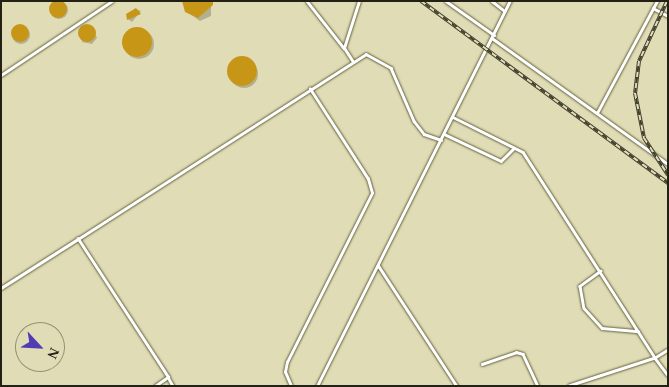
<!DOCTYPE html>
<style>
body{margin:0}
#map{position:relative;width:669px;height:387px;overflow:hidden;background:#e0ddb6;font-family:Georgia,serif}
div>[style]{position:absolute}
.shadow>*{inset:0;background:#0003}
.round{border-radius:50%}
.building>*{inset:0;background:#c89617}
.roads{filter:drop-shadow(0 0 1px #64613e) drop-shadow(0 0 1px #64613e)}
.lane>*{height:2.5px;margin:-1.25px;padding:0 1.25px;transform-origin:1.25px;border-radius:1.25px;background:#fff}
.rail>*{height:4px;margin-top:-2px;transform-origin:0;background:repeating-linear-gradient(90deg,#e0ddb6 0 5.5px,#403e2c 0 11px);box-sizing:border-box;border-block:1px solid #403e2c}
span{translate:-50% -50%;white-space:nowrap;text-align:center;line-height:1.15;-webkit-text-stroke:4px #e0ddb6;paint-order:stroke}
.frame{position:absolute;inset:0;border:2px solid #232113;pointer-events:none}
.north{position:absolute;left:15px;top:322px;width:50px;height:50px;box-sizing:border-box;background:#e0ddb6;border:1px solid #949275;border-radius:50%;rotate:115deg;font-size:14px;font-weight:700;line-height:20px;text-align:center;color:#232113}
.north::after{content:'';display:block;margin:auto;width:18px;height:22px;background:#503db5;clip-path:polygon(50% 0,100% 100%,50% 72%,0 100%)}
</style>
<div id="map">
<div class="shadow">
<i style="clip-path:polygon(211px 1px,211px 16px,200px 21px,187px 12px)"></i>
<i class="round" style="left:50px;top:1px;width:18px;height:18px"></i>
<i style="clip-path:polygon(136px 9px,141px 11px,132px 22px,128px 19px)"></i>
<i class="round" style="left:12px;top:26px;width:18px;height:18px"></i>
<i style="clip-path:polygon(93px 28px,97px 38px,92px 44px,82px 42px,81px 29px)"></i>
<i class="round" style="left:124px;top:29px;width:30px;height:30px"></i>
<i class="round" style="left:230px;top:60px;width:28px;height:28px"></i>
</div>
<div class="building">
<i class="round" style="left:49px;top:0;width:18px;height:18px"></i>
<i style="clip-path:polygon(182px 1px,213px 1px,213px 5px,198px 18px,185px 12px)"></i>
<i style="clip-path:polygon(136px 8px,141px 14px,127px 20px,126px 14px)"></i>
<i class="round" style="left:11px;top:24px;width:18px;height:18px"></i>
<i class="round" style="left:78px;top:24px;width:18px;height:18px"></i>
<i class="round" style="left:122px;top:27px;width:30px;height:30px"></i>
<i class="round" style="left:227px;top:56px;width:30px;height:30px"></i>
</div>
<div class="roads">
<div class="lane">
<i style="left:307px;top:1px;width:60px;rotate:51.8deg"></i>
<i style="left:446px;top:1px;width:59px;rotate:35.3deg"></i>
<i style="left:492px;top:1px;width:16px;rotate:38deg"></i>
<i style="left:653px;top:8px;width:17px;rotate:28deg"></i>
<i style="left:492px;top:38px;width:216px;rotate:35.6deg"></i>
<i style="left:353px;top:62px;width:17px;rotate:-123deg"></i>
<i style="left:344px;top:48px;width:49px;rotate:-72.3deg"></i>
<i style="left:1px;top:75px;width:133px;rotate:-33.7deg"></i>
<i style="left:597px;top:113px;width:127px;rotate:-61.8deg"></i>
<i style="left:453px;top:117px;width:78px;rotate:26.6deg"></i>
<i style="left:523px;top:152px;width:245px;rotate:57.3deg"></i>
<i style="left:655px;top:358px;width:90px;rotate:162deg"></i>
<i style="left:444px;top:134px;width:63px;rotate:25.3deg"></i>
<i style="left:501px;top:161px;width:18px;rotate:-45deg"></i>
<i style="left:378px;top:265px;width:145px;rotate:56.9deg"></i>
<i style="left:601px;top:271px;width:26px;rotate:144deg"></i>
<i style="left:580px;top:286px;width:22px;rotate:80deg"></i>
<i style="left:584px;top:308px;width:27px;rotate:48deg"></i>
<i style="left:602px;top:328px;width:36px;rotate:5deg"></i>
<i style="left:1px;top:288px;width:91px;rotate:-32.5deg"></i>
<i style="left:668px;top:350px;width:15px;rotate:148deg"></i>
<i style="left:655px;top:358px;width:21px;rotate:53deg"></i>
<i style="left:482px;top:364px;width:36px;rotate:-19deg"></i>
<i style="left:516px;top:352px;width:7px;rotate:16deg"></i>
<i style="left:523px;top:354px;width:35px;rotate:65deg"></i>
<i style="left:168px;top:377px;width:10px;rotate:61deg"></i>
<i style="left:155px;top:386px;width:16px;rotate:-35deg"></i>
<i style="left:168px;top:377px;width:165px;rotate:-123.1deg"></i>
<i style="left:78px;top:239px;width:342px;rotate:-32.7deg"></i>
<i style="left:366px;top:54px;width:29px;rotate:29deg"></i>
<i style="left:391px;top:68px;width:58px;rotate:66.5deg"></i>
<i style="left:414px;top:121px;width:16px;rotate:52deg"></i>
<i style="left:424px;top:134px;width:18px;rotate:19deg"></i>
<i style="left:291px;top:386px;width:15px;rotate:-113deg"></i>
<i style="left:285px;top:372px;width:10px;rotate:-79deg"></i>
<i style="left:287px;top:362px;width:189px;rotate:-63.3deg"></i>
<i style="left:372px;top:193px;width:15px;rotate:-106deg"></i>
<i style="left:368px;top:179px;width:107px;rotate:-122.8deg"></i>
<i style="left:317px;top:386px;width:431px;rotate:-63.4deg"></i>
</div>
</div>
<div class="rail">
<i style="left:421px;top:1px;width:307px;rotate:36.4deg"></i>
<i style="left:667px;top:1px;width:66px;rotate:115deg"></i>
<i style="left:639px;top:61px;width:32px;rotate:97deg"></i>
<i style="left:635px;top:93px;width:46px;rotate:78.7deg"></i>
<i style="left:644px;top:138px;width:44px;rotate:57deg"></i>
</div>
<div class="frame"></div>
<div class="north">N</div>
</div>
